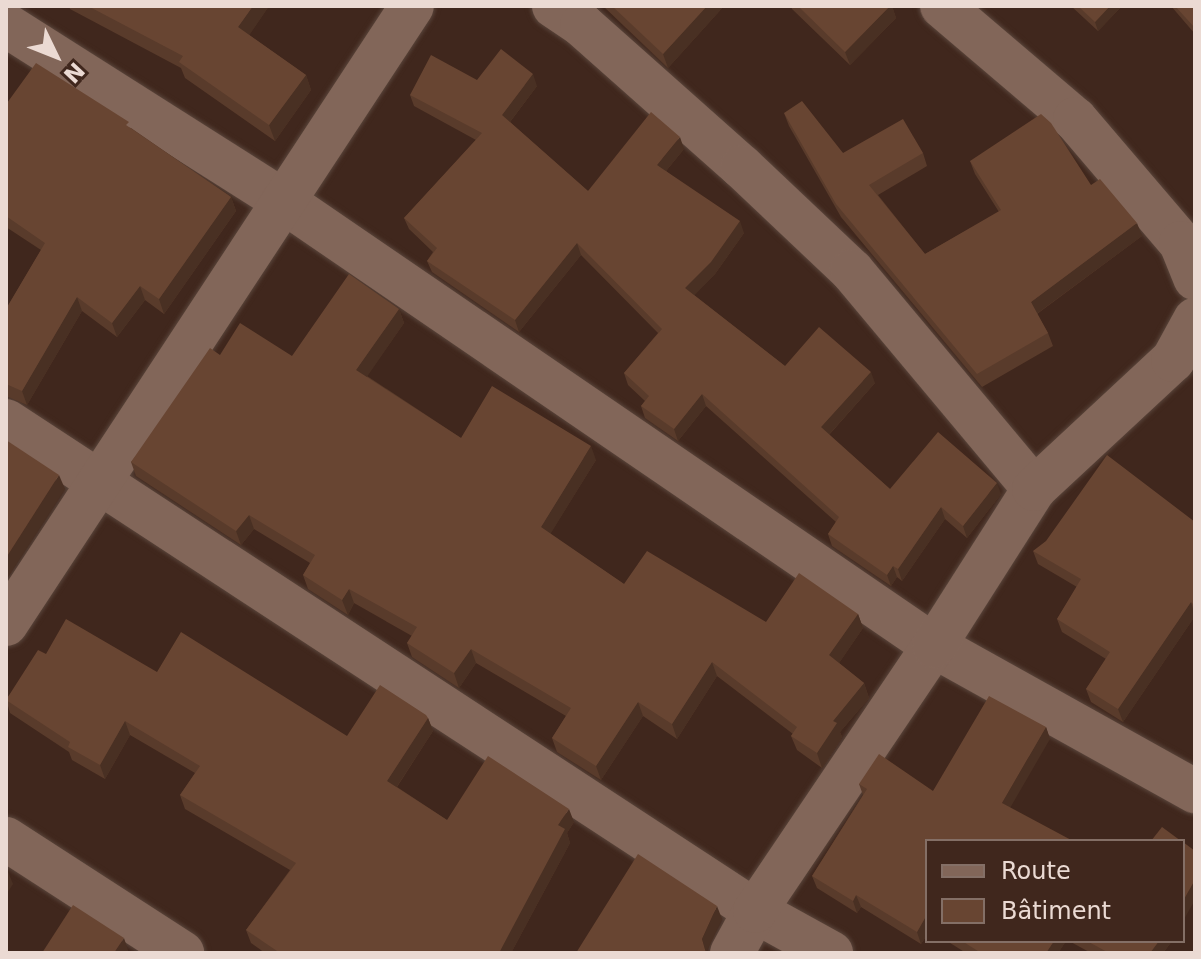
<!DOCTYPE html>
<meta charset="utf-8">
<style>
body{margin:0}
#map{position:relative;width:1201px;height:959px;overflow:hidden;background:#40271d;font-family:"DejaVu Sans",sans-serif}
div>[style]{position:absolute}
.roads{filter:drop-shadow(0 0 2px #59453b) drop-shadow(0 0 2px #59453b)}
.minor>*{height:44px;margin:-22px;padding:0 22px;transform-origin:22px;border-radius:22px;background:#826659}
.wall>*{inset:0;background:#593b2b}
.shaded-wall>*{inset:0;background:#493023}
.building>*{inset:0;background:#684532}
span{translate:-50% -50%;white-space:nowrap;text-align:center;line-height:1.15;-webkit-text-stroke:8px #40271d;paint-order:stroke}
.frame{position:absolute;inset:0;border:8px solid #ebdad3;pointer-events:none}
.legend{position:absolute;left:925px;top:839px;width:260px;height:104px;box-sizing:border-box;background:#40271d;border:2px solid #846f66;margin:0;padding:10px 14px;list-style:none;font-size:24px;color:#ebdad3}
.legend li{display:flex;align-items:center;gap:16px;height:40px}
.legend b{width:40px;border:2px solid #846f66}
.north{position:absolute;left:16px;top:16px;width:80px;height:80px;-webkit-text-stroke:6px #40271d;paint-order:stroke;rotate:133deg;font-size:22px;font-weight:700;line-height:32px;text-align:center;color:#ebdad3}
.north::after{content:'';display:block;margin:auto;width:28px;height:36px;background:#ebdad3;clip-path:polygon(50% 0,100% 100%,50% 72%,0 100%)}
</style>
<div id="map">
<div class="roads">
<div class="minor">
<i style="left:554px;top:6px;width:34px;rotate:34deg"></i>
<i style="left:582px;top:25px;width:214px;rotate:41.6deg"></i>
<i style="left:742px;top:167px;width:151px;rotate:43.4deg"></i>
<i style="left:852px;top:271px;width:284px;rotate:50.1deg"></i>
<i style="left:942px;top:6px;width:175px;rotate:40.4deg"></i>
<i style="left:1075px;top:119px;width:163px;rotate:49.5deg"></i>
<i style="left:1181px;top:243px;width:38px;rotate:68deg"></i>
<i style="left:6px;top:25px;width:328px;rotate:32.4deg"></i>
<i style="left:283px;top:201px;width:789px;rotate:34.36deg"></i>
<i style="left:934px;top:646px;width:299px;rotate:29.1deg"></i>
<i style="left:6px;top:421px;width:895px;rotate:33.19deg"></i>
<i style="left:755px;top:911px;width:87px;rotate:28.9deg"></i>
<i style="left:6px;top:624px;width:739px;rotate:-56.7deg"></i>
<i style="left:6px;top:839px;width:210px;rotate:32.9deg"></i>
<i style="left:732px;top:953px;width:48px;rotate:-61.3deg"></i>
<i style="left:755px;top:911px;width:320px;rotate:-56deg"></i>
<i style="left:934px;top:646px;width:186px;rotate:-57.5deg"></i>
<i style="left:1034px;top:489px;width:190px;rotate:-42.9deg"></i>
<i style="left:1173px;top:360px;width:46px;rotate:-61.2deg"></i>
</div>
</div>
<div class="wall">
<i style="clip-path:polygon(69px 6px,269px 6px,249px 35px,306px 75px,311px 90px,275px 141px,185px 78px,181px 68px,70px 9px)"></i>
<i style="clip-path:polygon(603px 6px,724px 6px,668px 68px)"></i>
<i style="clip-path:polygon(791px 6px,892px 6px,896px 18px,850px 65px,792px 9px)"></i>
<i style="clip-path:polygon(1071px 6px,1122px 6px,1098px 31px)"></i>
<i style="clip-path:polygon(1171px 6px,1195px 6px,1195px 34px)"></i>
<i style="clip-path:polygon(477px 80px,537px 86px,510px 122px,588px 191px,684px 149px,666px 171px,744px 233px,715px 274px,694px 295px,785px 366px,875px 383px,829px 435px,890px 489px,1001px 494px,967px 538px,945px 519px,902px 581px,897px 577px,891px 586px,832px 546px,828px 534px,836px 522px,706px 406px,678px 441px,645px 418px,641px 406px,645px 401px,628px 385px,624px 373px,658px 333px,581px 255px,519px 332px,432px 272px,427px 261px,433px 252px,409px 229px,404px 218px,476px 140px,414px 106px,410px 95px)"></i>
<i style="clip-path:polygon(6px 102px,131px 128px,231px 197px,236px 211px,164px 314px,145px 300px,117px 337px,82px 311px,27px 405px,6px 396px,6px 309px,41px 250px,6px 227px)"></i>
<i style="clip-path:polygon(784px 113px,843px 153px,923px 153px,927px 166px,878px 195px,925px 254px,999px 212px,975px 174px,970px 161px,1091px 185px,1142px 236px,1037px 314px,1048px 333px,1053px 346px,982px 387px,841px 217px,789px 126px)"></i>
<i style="clip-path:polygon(399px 309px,404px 323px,367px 376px,461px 438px,596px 460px,550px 534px,624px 584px,766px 622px,858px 614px,863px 628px,839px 663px,864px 683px,869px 698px,840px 732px,842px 737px,822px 768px,797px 750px,791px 736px,793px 734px,717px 676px,677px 739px,643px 716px,601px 780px,557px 752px,552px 738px,566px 716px,476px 663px,459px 688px,412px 657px,407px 643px,412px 636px,354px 603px,348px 615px,308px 589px,303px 575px,310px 563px,254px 529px,241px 545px,136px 476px,131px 462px,220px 355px,292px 356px)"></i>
<i style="clip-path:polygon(1195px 522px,1195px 616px,1123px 722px,1091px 702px,1086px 689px,1106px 659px,1062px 632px,1057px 619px,1077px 587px,1038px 564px,1033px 551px)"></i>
<i style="clip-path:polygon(46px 654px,157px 672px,347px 736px,428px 718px,433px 731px,397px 787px,447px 820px,574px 822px,567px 833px,570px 843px,511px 953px,265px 953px,251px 943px,246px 930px,290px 870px,185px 809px,180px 795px,195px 773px,130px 735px,105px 779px,72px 760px,69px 752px,10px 713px,6px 699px)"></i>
<i style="clip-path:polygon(1046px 727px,1050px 739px,927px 841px,927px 935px,921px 944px,861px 907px,857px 913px,817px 888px,812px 876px,863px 795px,859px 784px,933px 791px)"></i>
<i style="clip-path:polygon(947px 941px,1066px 941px,1058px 953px,966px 953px)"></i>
<i style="clip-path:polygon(1069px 941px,1172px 941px,1163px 953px,1091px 953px)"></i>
</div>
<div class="shaded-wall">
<i style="clip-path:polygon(253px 6px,269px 6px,244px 43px,238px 27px)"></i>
<i style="clip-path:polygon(707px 6px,724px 6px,668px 68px,663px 54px)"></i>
<i style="clip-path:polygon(890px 6px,892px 6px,896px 18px,850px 65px,845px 52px)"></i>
<i style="clip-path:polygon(1110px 6px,1122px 6px,1098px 31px,1095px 22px)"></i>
<i style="clip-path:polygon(533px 74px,537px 86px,506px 127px,502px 115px)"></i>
<i style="clip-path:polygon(306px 75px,311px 90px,275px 141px,269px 125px)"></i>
<i style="clip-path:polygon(680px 137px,684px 149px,661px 177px,657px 165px)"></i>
<i style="clip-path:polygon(231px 197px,236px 211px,164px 314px,159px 299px)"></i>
<i style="clip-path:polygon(740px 221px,744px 233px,715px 274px,690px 300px,685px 288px)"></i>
<i style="clip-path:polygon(1137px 223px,1142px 236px,1035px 315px,1031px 302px)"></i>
<i style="clip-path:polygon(577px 243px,581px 255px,519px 332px,515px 320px)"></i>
<i style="clip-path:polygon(140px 286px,145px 300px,117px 337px,112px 323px)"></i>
<i style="clip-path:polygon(77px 297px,82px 311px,27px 405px,22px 391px)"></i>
<i style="clip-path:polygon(399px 309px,404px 323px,362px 384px,356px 370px)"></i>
<i style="clip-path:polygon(871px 372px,875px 383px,825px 439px,821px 427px)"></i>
<i style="clip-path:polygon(702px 394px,706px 406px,678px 441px,674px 429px)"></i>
<i style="clip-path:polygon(591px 446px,596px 460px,546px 541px,541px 527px)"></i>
<i style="clip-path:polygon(59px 475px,65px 489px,6px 580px,6px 558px)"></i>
<i style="clip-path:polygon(997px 483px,1001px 494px,967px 538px,963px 526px)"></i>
<i style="clip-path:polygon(941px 507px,945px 519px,902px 581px,898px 569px)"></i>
<i style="clip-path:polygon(249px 515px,254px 529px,241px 545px,236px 531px)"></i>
<i style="clip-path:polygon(893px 566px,897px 577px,891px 586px,887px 575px)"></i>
<i style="clip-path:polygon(349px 589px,354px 603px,348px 615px,342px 600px)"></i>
<i style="clip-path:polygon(1191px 602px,1195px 616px,1123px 722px,1118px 709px)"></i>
<i style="clip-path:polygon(858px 614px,863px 628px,835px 669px,829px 655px)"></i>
<i style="clip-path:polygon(471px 649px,476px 663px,459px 688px,454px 673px)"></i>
<i style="clip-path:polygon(712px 662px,717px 676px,677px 739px,672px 724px)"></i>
<i style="clip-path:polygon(864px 683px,869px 698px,840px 732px,842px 737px,822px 768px,817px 753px,833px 721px)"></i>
<i style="clip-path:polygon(638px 702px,643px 716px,601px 780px,596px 766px)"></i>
<i style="clip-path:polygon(428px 718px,433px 731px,392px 794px,387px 781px)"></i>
<i style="clip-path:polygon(125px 721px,130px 735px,105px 779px,100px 765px)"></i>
<i style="clip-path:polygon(1046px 727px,1050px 739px,1006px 815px,1002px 803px)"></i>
<i style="clip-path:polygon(569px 809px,574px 822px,567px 833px,570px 843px,511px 953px,499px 953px,558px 825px)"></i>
<i style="clip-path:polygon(7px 869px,13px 884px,6px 895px,6px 871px)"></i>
<i style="clip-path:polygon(1195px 880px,1195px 900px,1183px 921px,1183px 901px)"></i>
<i style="clip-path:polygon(856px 895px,861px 907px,857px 913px,853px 901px)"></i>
<i style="clip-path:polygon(717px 906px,722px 919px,706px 953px,702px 939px)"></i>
<i style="clip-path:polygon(925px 918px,927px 923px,927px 935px,921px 944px,917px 932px)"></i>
<i style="clip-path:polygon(124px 938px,129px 953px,114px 953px)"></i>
<i style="clip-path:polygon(1054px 941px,1066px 941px,1058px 953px,1046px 953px)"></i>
<i style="clip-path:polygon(1159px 941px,1172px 941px,1163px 953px,1150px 953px)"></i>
</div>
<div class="building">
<i style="clip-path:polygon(88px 6px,253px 6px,238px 27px,306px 75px,269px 125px,179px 62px,183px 56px)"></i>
<i style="clip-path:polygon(612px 6px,707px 6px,663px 54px)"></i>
<i style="clip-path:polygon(798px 6px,890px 6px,845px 52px)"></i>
<i style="clip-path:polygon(1078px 6px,1110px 6px,1095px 22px)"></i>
<i style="clip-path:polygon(1175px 6px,1195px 6px,1195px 28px)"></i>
<i style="clip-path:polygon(501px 49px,533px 74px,502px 115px,588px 191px,651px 112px,680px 137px,657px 165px,740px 221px,711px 262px,685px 288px,785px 366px,819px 327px,871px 372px,821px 427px,890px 489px,938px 432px,997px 483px,963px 526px,941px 507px,898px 569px,893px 566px,887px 575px,828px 534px,839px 517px,702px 394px,674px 429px,641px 406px,649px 396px,624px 373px,662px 329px,577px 243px,515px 320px,427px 261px,437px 248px,404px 218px,482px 133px,410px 95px,431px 55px,477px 80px)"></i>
<i style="clip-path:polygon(36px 63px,129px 122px,126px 125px,231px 197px,159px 299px,140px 286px,112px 323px,77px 297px,22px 391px,6px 384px,6px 309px,45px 243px,6px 216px,6px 102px,7px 103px)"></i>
<i style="clip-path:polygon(802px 101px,843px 153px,903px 119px,923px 153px,869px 185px,925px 254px,1001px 210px,970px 161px,1041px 114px,1051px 123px,1091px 185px,1100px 179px,1137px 223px,1031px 302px,1048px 333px,977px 374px,836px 204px,784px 113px)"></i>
<i style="clip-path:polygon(349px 274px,399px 309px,356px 370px,461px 438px,492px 386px,591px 446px,541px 527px,624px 584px,647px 551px,766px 622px,799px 573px,858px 614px,829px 655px,864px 683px,833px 721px,837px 723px,817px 753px,791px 736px,797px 727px,712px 662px,672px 724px,638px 702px,596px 766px,552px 738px,571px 708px,471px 649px,454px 673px,407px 643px,417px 627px,349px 589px,342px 600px,303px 575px,315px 555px,249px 515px,236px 531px,131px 462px,210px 348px,220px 355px,240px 323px,292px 356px)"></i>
<i style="clip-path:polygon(6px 440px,59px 475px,6px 558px)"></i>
<i style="clip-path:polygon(1107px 455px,1195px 522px,1195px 606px,1191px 602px,1118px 709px,1086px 689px,1110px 652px,1057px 619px,1081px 579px,1033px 551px,1046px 541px)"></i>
<i style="clip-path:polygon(66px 619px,157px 672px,181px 632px,347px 736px,380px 685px,426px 715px,428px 718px,387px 781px,447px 820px,488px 756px,569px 809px,558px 825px,565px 829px,499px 953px,280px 953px,246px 930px,296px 863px,180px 795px,200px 766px,125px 721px,100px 765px,68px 747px,70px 742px,6px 700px,38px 650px,46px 654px)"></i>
<i style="clip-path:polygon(989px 696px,1046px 727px,1002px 803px,1073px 841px,927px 841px,927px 920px,925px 918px,917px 932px,856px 895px,853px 901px,812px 876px,867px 789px,859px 784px,879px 754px,933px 791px)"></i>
<i style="clip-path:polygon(1162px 827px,1181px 841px,1151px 841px)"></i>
<i style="clip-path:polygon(1183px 842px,1195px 851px,1195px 880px,1183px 901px)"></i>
<i style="clip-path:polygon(638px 854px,717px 906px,702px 939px,706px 953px,576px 953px)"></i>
<i style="clip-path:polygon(73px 905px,124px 938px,114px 953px,42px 953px)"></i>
<i style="clip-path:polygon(962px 941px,1054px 941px,1046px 953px,981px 953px)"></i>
<i style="clip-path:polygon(1087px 941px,1159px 941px,1150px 953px,1109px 953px)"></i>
</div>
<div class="frame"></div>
<ul class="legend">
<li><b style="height:10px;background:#826659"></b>Route</li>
<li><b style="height:22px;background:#684532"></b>Bâtiment</li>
</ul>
<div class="north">N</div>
</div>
